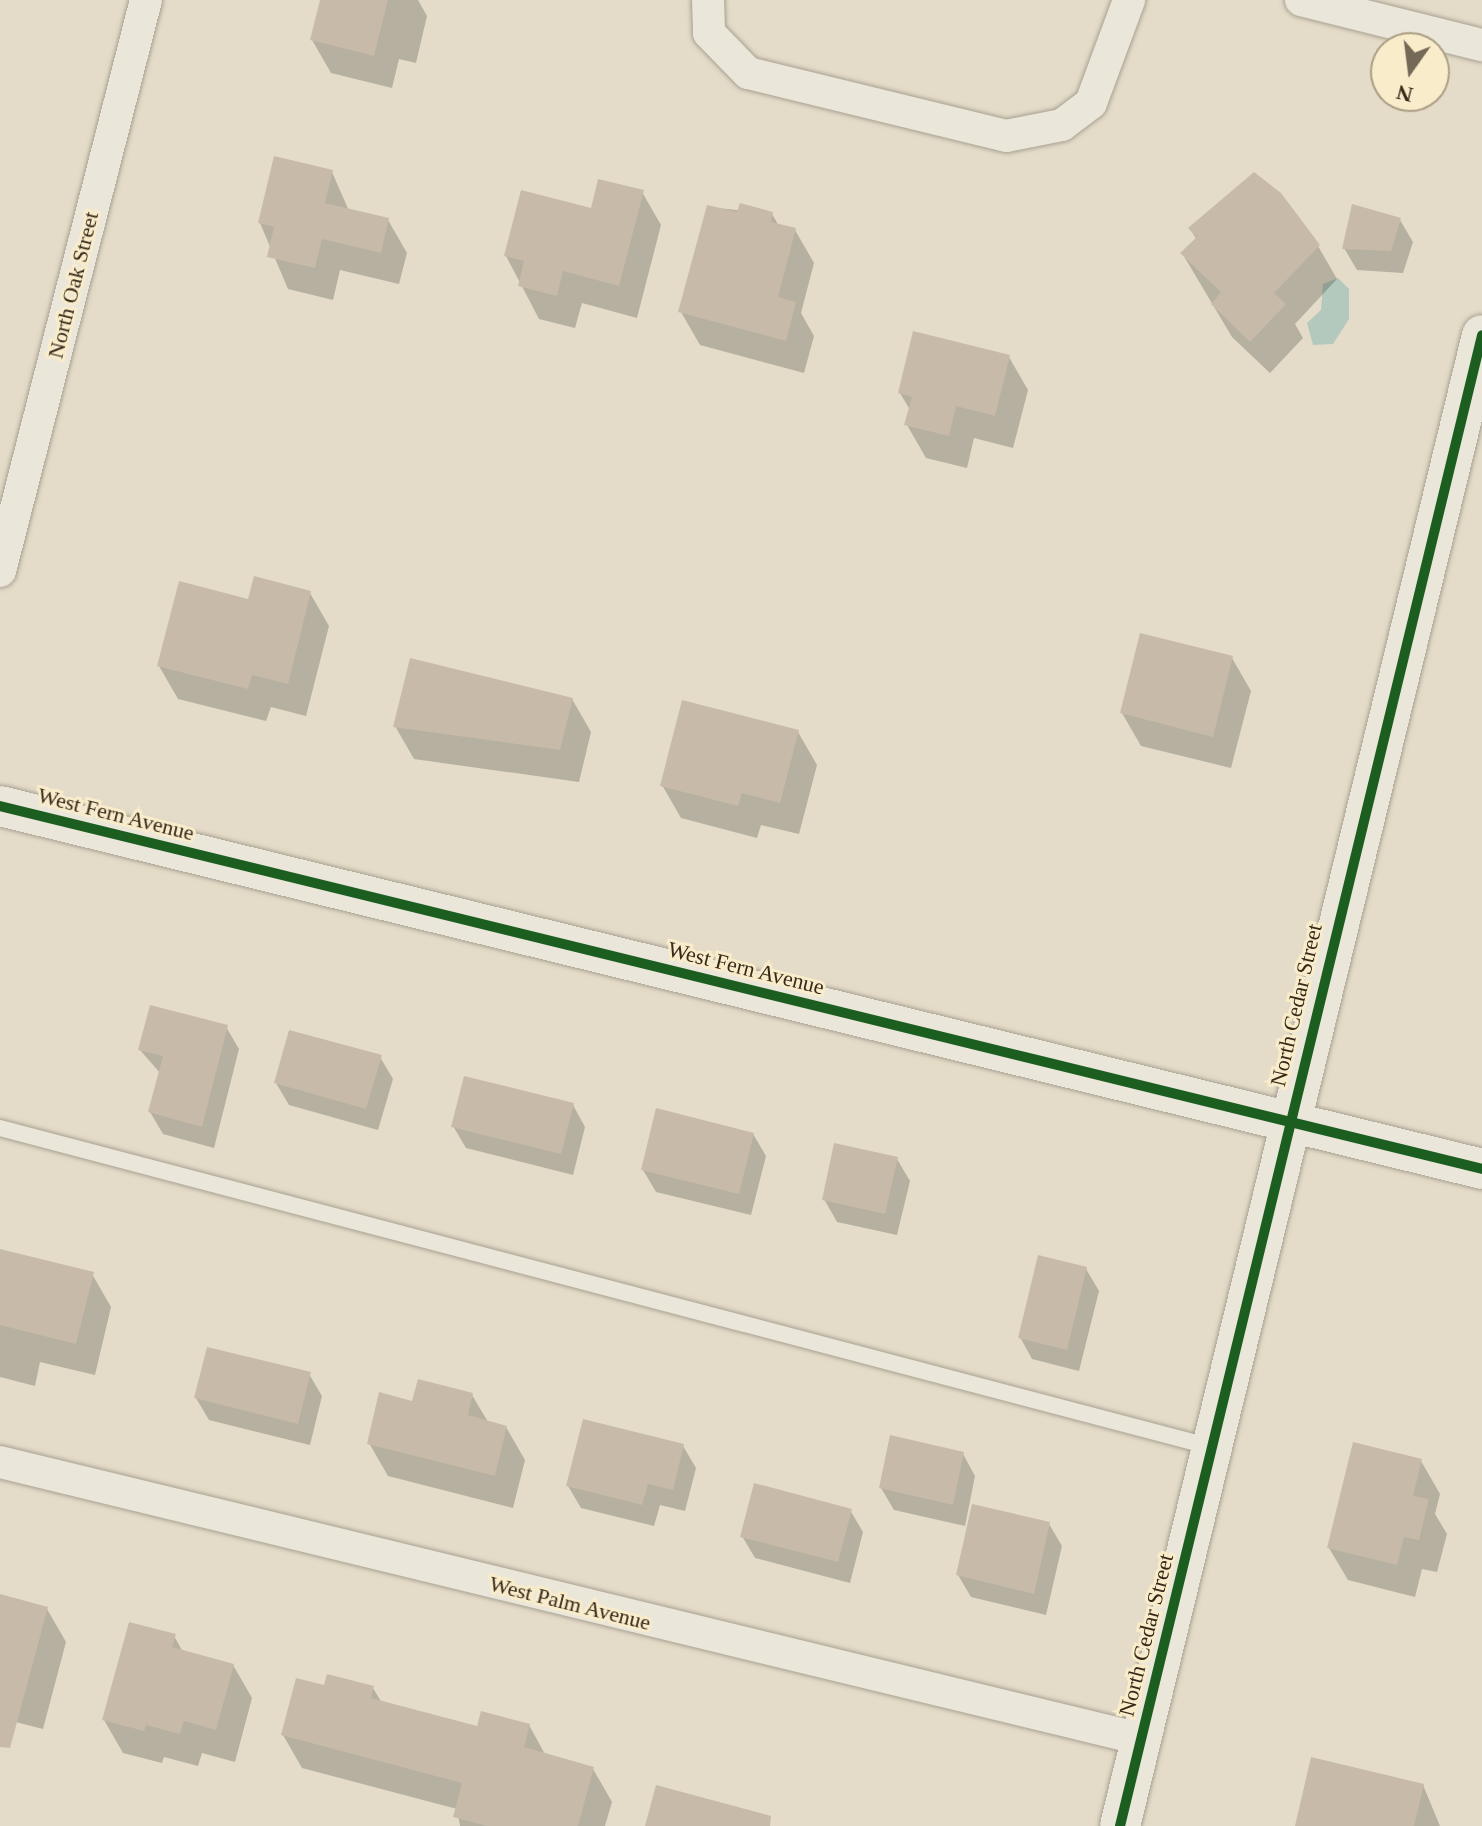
<!DOCTYPE html>
<style>
body{margin:0}
#map{position:relative;width:1482px;height:1826px;overflow:hidden;background:#e4dcc8;font-family:Georgia,serif}
div>[style]{position:absolute}
.water>*{inset:0;background:#b4c9bd}
.shadow>*{inset:0;background:#0003}
.building>*{inset:0;background:#c8baa8}
.roads{filter:drop-shadow(0 0 2px #a9a192) drop-shadow(0 0 2px #a9a192)}
.service>*{height:16px;margin:-8px;padding:0 8px;transform-origin:8px;border-radius:8px;background:#ebe6da}
.minor>*{height:32px;margin:-16px;padding:0 16px;transform-origin:16px;border-radius:16px;background:#ebe6da}
.tertiary>*{height:40px;margin:-20px;padding:0 20px;transform-origin:20px;border-radius:20px;background:#ebe6da}
.cycleway>*{height:10px;margin:-5px;padding:0 5px;transform-origin:5px;border-radius:5px;background:#1b5e20}
span{translate:-50% -50%;white-space:nowrap;text-align:center;line-height:1.15;-webkit-text-stroke:6px #f8eccb;paint-order:stroke}
.street-label{font-size:22px;color:#37291a}
.north{position:absolute;left:1370px;top:32px;width:80px;height:80px;box-sizing:border-box;background:#f8eccb;border:2px solid #ab9e84;border-radius:50%;rotate:194deg;font-size:22px;font-weight:700;line-height:32px;text-align:center;color:#37291a}
.north::after{content:'';display:block;margin:auto;width:28px;height:36px;background:#746857;clip-path:polygon(50% 0,100% 100%,50% 72%,0 100%)}
</style>
<div id="map">
<div class="water">
<i style="clip-path:polygon(1338px 278px,1349px 289px,1349px 319px,1333px 344px,1313px 345px,1307px 323px,1321px 310px,1323px 284px)"></i>
</div>
<div class="shadow">
<i style="clip-path:polygon(323px 0,418px 0,427px 16px,416px 63px,399px 59px,392px 88px,331px 73px,312px 40px)"></i>
<i style="clip-path:polygon(332px 172px,349px 211px,388px 220px,407px 253px,399px 284px,340px 270px,333px 300px,288px 289px,260px 223px)"></i>
<i style="clip-path:polygon(642px 192px,661px 225px,637px 318px,582px 303px,575px 328px,539px 319px,506px 256px)"></i>
<i style="clip-path:polygon(709px 207px,772px 214px,779px 226px,795px 230px,814px 263px,801px 313px,814px 336px,804px 373px,700px 345px,681px 312px)"></i>
<i style="clip-path:polygon(1400px 220px,1413px 242px,1403px 273px,1357px 270px,1344px 248px)"></i>
<i style="clip-path:polygon(1190px 229px,1318px 246px,1337px 279px,1295px 324px,1303px 338px,1270px 373px,1232px 337px,1182px 253px,1197px 240px)"></i>
<i style="clip-path:polygon(1009px 357px,1028px 390px,1013px 448px,974px 438px,967px 468px,926px 458px,907px 425px,910px 410px,900px 393px)"></i>
<i style="clip-path:polygon(310px 593px,329px 626px,306px 716px,271px 707px,266px 721px,178px 699px,159px 666px,250px 601px)"></i>
<i style="clip-path:polygon(1232px 658px,1251px 691px,1231px 768px,1141px 746px,1122px 713px)"></i>
<i style="clip-path:polygon(572px 699px,591px 732px,579px 782px,414px 759px,395px 726px)"></i>
<i style="clip-path:polygon(798px 732px,817px 765px,799px 834px,761px 825px,757px 838px,681px 818px,662px 785px)"></i>
<i style="clip-path:polygon(226px 1027px,239px 1049px,214px 1148px,163px 1134px,150px 1112px,160px 1073px,140px 1050px)"></i>
<i style="clip-path:polygon(380px 1057px,393px 1079px,378px 1130px,289px 1105px,276px 1083px)"></i>
<i style="clip-path:polygon(573px 1105px,585px 1127px,573px 1175px,466px 1148px,453px 1126px)"></i>
<i style="clip-path:polygon(753px 1134px,766px 1156px,751px 1215px,656px 1192px,643px 1170px)"></i>
<i style="clip-path:polygon(897px 1159px,910px 1181px,897px 1235px,837px 1222px,824px 1199px)"></i>
<i style="clip-path:polygon(0 1251px,92px 1274px,111px 1307px,95px 1375px,40px 1362px,35px 1386px,0 1377px)"></i>
<i style="clip-path:polygon(1086px 1269px,1099px 1291px,1079px 1371px,1032px 1359px,1020px 1337px)"></i>
<i style="clip-path:polygon(309px 1374px,322px 1396px,310px 1445px,209px 1420px,196px 1398px)"></i>
<i style="clip-path:polygon(472px 1395px,488px 1422px,506px 1427px,525px 1460px,513px 1508px,388px 1476px,369px 1443px,414px 1404px)"></i>
<i style="clip-path:polygon(683px 1446px,696px 1468px,685px 1511px,660px 1505px,654px 1526px,581px 1508px,568px 1486px)"></i>
<i style="clip-path:polygon(963px 1454px,975px 1476px,965px 1526px,894px 1510px,881px 1488px)"></i>
<i style="clip-path:polygon(1421px 1461px,1440px 1494px,1435px 1514px,1447px 1534px,1437px 1572px,1422px 1569px,1415px 1597px,1348px 1580px,1329px 1548px)"></i>
<i style="clip-path:polygon(850px 1510px,863px 1532px,850px 1583px,755px 1558px,742px 1536px)"></i>
<i style="clip-path:polygon(1049px 1524px,1062px 1546px,1046px 1615px,971px 1597px,958px 1575px)"></i>
<i style="clip-path:polygon(0 1596px,47px 1609px,66px 1642px,43px 1729px,0 1718px)"></i>
<i style="clip-path:polygon(174px 1636px,183px 1652px,233px 1665px,252px 1698px,235px 1762px,202px 1753px,198px 1766px,164px 1757px,162px 1763px,123px 1753px,104px 1720px)"></i>
<i style="clip-path:polygon(325px 1688px,373px 1688px,382px 1703px,478px 1729px,529px 1725px,546px 1756px,593px 1769px,612px 1802px,605px 1826px,460px 1826px,457px 1809px,302px 1768px,283px 1735px)"></i>
<i style="clip-path:polygon(1423px 1785px,1440px 1826px,1297px 1826px)"></i>
</div>
<div class="building">
<i style="clip-path:polygon(320px 0,388px 0,374px 56px,310px 40px)"></i>
<i style="clip-path:polygon(274px 156px,333px 170px,325px 203px,389px 218px,381px 253px,322px 239px,315px 268px,267px 257px,274px 227px,258px 223px)"></i>
<i style="clip-path:polygon(1254px 172px,1281px 193px,1320px 245px,1274px 293px,1286px 304px,1250px 342px,1211px 304px,1221px 292px,1180px 253px,1197px 237px,1188px 228px)"></i>
<i style="clip-path:polygon(598px 179px,644px 190px,619px 286px,563px 271px,557px 296px,518px 286px,524px 261px,504px 256px,521px 190px,591px 208px)"></i>
<i style="clip-path:polygon(740px 203px,773px 212px,771px 222px,796px 228px,778px 297px,796px 302px,786px 341px,678px 312px,707px 205px,737px 212px)"></i>
<i style="clip-path:polygon(1352px 204px,1401px 218px,1391px 251px,1342px 249px)"></i>
<i style="clip-path:polygon(913px 331px,1010px 355px,995px 416px,956px 406px,949px 436px,904px 425px,912px 397px,898px 393px)"></i>
<i style="clip-path:polygon(254px 576px,311px 591px,288px 684px,252px 675px,248px 689px,157px 666px,179px 581px,248px 599px)"></i>
<i style="clip-path:polygon(1140px 633px,1233px 656px,1213px 737px,1120px 713px)"></i>
<i style="clip-path:polygon(410px 658px,573px 698px,560px 750px,393px 727px)"></i>
<i style="clip-path:polygon(682px 700px,799px 730px,780px 803px,742px 793px,738px 806px,660px 786px)"></i>
<i style="clip-path:polygon(150px 1005px,228px 1025px,202px 1127px,148px 1112px,163px 1056px,138px 1050px)"></i>
<i style="clip-path:polygon(289px 1030px,382px 1055px,366px 1109px,274px 1083px)"></i>
<i style="clip-path:polygon(464px 1076px,574px 1103px,561px 1154px,451px 1127px)"></i>
<i style="clip-path:polygon(656px 1108px,754px 1133px,739px 1194px,641px 1170px)"></i>
<i style="clip-path:polygon(834px 1143px,898px 1157px,885px 1214px,822px 1200px)"></i>
<i style="clip-path:polygon(0 1249px,94px 1272px,76px 1344px,0 1325px)"></i>
<i style="clip-path:polygon(1038px 1255px,1087px 1267px,1067px 1350px,1018px 1338px)"></i>
<i style="clip-path:polygon(207px 1347px,311px 1372px,298px 1424px,194px 1398px)"></i>
<i style="clip-path:polygon(418px 1379px,473px 1393px,468px 1415px,507px 1426px,495px 1476px,367px 1444px,379px 1392px,412px 1401px)"></i>
<i style="clip-path:polygon(583px 1419px,684px 1444px,673px 1490px,648px 1484px,642px 1505px,566px 1486px)"></i>
<i style="clip-path:polygon(890px 1435px,964px 1452px,953px 1505px,879px 1488px)"></i>
<i style="clip-path:polygon(1353px 1442px,1422px 1459px,1413px 1496px,1429px 1499px,1419px 1540px,1404px 1537px,1397px 1565px,1327px 1548px)"></i>
<i style="clip-path:polygon(754px 1483px,852px 1509px,838px 1562px,740px 1537px)"></i>
<i style="clip-path:polygon(972px 1504px,1050px 1522px,1034px 1594px,956px 1575px)"></i>
<i style="clip-path:polygon(0 1594px,48px 1607px,10px 1748px,0 1747px)"></i>
<i style="clip-path:polygon(129px 1622px,176px 1634px,172px 1647px,234px 1664px,216px 1730px,184px 1721px,180px 1734px,146px 1725px,144px 1731px,102px 1720px)"></i>
<i style="clip-path:polygon(327px 1674px,374px 1686px,371px 1698px,477px 1726px,481px 1711px,530px 1724px,524px 1747px,594px 1767px,578px 1826px,487px 1826px,453px 1817px,462px 1783px,281px 1735px,296px 1678px,324px 1685px)"></i>
<i style="clip-path:polygon(1311px 1757px,1424px 1784px,1414px 1826px,1295px 1826px)"></i>
<i style="clip-path:polygon(656px 1785px,771px 1816px,770px 1826px,645px 1826px)"></i>
</div>
<div class="roads">
<div class="service">
<i style="left:0;top:1128px;width:1253px;rotate:14.75deg"></i>
</div>
<div class="minor">
<i style="left:708px;top:0;width:33px;rotate:88deg"></i>
<i style="left:709px;top:33px;width:56px;rotate:45.7deg"></i>
<i style="left:748px;top:73px;width:266px;rotate:13.7deg"></i>
<i style="left:1006px;top:136px;width:57px;rotate:-11.1deg"></i>
<i style="left:1062px;top:125px;width:36px;rotate:-37deg"></i>
<i style="left:1091px;top:103px;width:110px;rotate:-69.7deg"></i>
<i style="left:1301px;top:0;width:187px;rotate:14deg"></i>
<i style="left:0;top:571px;width:589px;rotate:-75.66deg"></i>
<i style="left:0;top:1462px;width:1174px;rotate:13.65deg"></i>
</div>
<div class="tertiary">
<i style="left:0;top:806px;width:1526px;rotate:13.76deg"></i>
<i style="left:1120px;top:1826px;width:1534px;rotate:-76.35deg"></i>
</div>
</div>
<div class="cycleway">
<i style="left:0;top:806px;width:1526px;rotate:13.76deg"></i>
<i style="left:1120px;top:1826px;width:1534px;rotate:-76.35deg"></i>
</div>
<div class="street-label">
<span style="left:73px;top:285px;rotate:-76deg">North Oak Street</span>
<span style="left:116px;top:814px;rotate:14deg">West Fern Avenue</span>
<span style="left:746px;top:968px;rotate:14deg">West Fern Avenue</span>
<span style="left:1296px;top:1005px;rotate:-77deg">North Cedar Street</span>
<span style="left:570px;top:1603px;rotate:14deg">West Palm Avenue</span>
<span style="left:1146px;top:1635px;rotate:-76deg">North Cedar Street</span>
</div>
<div class="north">N</div>
</div>
